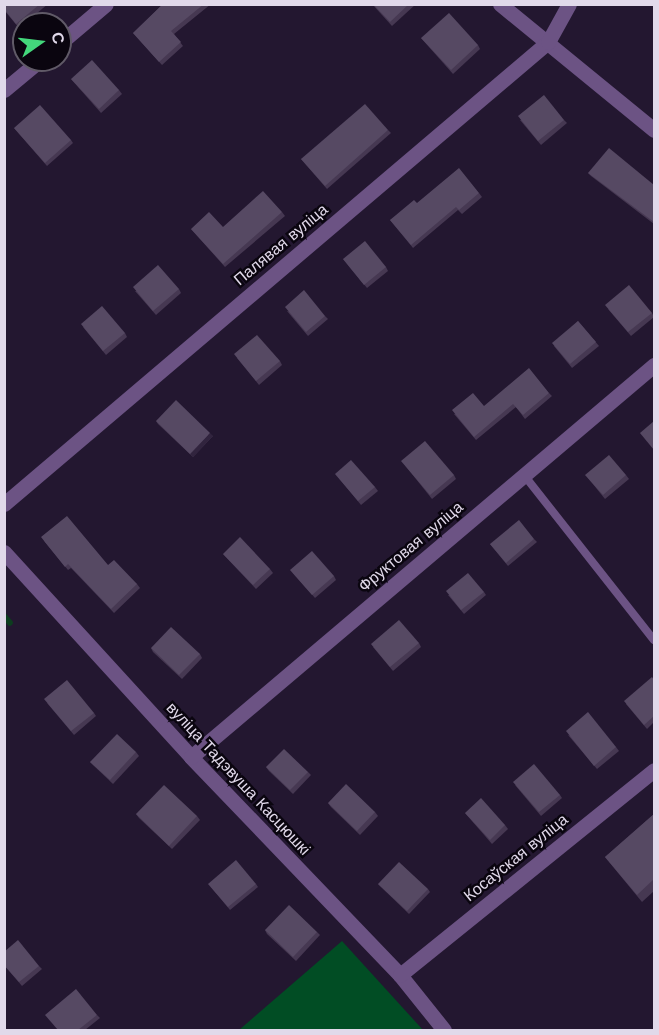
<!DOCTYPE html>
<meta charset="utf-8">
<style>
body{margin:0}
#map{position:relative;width:659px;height:1035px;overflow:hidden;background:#231730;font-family:"Work Sans",sans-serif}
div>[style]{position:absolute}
.green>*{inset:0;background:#014d24}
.stream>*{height:6px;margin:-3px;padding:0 3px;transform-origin:3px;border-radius:3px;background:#0d3c1f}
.lane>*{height:8px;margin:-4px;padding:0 4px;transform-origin:4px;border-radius:4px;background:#6c5384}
.street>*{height:15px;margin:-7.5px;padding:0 7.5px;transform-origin:7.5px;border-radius:7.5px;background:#6c5384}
.wall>*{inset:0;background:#463852}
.shaded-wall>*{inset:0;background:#31243e}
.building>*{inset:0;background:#564963}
span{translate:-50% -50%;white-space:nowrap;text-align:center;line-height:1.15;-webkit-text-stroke:5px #0a050f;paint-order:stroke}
.street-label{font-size:16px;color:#e1d9ea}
.frame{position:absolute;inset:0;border:6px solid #e1d9ea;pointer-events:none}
.north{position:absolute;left:12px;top:12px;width:60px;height:60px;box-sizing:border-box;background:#0a050f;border:2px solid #605a67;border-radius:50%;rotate:76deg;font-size:16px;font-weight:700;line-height:24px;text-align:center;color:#e1d9ea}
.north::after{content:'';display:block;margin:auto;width:21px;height:27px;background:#43d77b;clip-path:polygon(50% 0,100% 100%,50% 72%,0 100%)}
</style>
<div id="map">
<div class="green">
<i style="clip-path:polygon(342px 941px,423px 1030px,239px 1030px)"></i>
</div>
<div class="stream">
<i style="left:4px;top:616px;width:9px;rotate:49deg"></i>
</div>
<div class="lane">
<i style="left:524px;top:475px;width:210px;rotate:51.8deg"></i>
</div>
<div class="street">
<i style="left:500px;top:4px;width:199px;rotate:39.3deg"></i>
<i style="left:60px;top:43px;width:60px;rotate:-40.3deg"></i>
<i style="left:4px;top:90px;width:47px;rotate:-39.8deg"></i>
<i style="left:4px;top:504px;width:714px;rotate:-40.34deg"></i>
<i style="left:548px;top:42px;width:43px;rotate:-61.1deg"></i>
<i style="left:4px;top:552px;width:277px;rotate:47.6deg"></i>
<i style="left:191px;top:757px;width:302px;rotate:46.2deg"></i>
<i style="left:400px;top:975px;width:70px;rotate:51.3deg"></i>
<i style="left:191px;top:757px;width:607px;rotate:-40.25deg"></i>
<i style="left:400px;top:975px;width:326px;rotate:-38.9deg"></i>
</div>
<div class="wall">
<i style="clip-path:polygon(4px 4px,48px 4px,19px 28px,4px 10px)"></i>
<i style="clip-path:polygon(163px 4px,211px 4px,174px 34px,183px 46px,162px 65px,133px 33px)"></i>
<i style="clip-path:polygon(372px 4px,416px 4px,392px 26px)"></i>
<i style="clip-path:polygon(421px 38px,478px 45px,480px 49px,453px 74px)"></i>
<i style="clip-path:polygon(71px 79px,119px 90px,122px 94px,101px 113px)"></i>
<i style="clip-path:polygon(520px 120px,564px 120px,567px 123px,541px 145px)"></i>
<i style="clip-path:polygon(14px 128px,71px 140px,73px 143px,47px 166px)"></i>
<i style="clip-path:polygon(388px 130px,391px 133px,327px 189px,301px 159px)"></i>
<i style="clip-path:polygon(588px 173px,654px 185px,654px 224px,591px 176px)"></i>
<i style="clip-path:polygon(479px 193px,482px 197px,462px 214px,458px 210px,413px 248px,390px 220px,417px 203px)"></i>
<i style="clip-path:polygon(282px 212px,285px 216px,225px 267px,191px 229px,223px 227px)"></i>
<i style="clip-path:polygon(343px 259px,386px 267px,388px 271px,367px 288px)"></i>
<i style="clip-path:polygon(179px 289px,181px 293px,156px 315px,135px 291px)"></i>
<i style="clip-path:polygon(608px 309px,652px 313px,654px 317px,631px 336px)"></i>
<i style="clip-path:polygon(287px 311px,325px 316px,328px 319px,308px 336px)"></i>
<i style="clip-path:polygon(578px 321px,599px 346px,572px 368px,554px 346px)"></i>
<i style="clip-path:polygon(83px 327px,125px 333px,127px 337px,106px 355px)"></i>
<i style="clip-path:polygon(237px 358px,280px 361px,282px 365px,259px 385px)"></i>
<i style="clip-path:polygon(549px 393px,552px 396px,525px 419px,516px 407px,476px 440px,454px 414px,484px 406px)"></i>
<i style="clip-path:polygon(156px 421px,213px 436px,193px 457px,158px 424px)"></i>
<i style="clip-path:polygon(404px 464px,454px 475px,456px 479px,432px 499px)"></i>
<i style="clip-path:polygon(626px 475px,629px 479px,605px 499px,588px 478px)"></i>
<i style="clip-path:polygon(338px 477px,375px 487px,378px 491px,361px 505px)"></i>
<i style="clip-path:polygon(534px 539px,537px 542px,508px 566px,490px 544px)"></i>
<i style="clip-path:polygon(44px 541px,108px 565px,137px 584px,140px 588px,114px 613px,71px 568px,68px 570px)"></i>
<i style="clip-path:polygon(223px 554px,270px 569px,273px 573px,256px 589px)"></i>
<i style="clip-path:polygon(293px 573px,334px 576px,336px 580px,315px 598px)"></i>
<i style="clip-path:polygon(484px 592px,486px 595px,464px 614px,448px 595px)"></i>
<i style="clip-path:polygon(419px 643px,421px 647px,393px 671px,373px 647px)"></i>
<i style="clip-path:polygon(151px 648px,200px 654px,202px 658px,182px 679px,153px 652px)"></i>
<i style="clip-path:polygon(654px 680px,654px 722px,647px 729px,626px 704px)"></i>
<i style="clip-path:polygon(47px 703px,94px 713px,96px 716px,74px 735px)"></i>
<i style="clip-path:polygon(568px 735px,616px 747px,619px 751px,597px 769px)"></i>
<i style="clip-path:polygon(136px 752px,139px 756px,113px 784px,93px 765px,90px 762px)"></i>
<i style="clip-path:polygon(266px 767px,308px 772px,311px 775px,293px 794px,269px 771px)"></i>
<i style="clip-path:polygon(515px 785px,560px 795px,562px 798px,541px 816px)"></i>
<i style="clip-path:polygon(328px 803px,375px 812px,378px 816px,360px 835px,331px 807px)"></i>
<i style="clip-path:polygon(465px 813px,505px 825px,508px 829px,492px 844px)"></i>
<i style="clip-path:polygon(136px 814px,197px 816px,200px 820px,172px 849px,139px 818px)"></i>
<i style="clip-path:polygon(654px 814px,654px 891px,642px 902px,605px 857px)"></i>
<i style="clip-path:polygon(256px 884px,258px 887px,230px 910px,211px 887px)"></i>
<i style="clip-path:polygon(378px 884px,428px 889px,430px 892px,409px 914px,381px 887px)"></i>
<i style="clip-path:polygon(265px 930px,317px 932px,320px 935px,296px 961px,267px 934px)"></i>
<i style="clip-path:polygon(4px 965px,39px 966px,42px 969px,22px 986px)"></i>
<i style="clip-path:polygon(97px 1015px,100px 1018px,85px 1030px,58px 1030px)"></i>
</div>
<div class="shaded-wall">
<i style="clip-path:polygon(210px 433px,213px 436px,193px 457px,190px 454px)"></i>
</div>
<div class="building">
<i style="clip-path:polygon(4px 4px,40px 4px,16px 24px,4px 9px)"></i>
<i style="clip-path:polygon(163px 4px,204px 4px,171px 31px,181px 42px,159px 62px,133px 33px)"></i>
<i style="clip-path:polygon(373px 4px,409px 4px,390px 22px)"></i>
<i style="clip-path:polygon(449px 13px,478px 45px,451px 70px,421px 38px)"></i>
<i style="clip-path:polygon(92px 60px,119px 90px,99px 109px,71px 79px)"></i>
<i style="clip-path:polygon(544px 95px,564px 120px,538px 141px,518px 116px)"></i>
<i style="clip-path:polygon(365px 104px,388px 130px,325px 186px,301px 159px)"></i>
<i style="clip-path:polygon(40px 105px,71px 140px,45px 163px,14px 128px)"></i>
<i style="clip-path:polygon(609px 148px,654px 185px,654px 222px,588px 173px)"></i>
<i style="clip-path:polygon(459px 168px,479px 193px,459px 210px,456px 207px,411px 245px,390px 220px,414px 200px,417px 203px)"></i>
<i style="clip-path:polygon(263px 191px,282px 212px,223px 264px,191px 229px,209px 212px,223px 227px)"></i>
<i style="clip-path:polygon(365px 241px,386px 267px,364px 285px,343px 259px)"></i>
<i style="clip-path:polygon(158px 265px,179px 289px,153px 311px,133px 287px)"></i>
<i style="clip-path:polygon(629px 285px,652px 313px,628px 332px,605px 305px)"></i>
<i style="clip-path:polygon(304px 290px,325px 316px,306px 332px,285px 307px)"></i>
<i style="clip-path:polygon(102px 306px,125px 333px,103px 351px,81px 324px)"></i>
<i style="clip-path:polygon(578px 321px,596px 342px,570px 364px,552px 343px)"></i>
<i style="clip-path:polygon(257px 335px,280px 361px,256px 381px,234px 354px)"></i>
<i style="clip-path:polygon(529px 368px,549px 393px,523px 415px,513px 404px,474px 437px,452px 410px,473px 393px,484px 406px)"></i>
<i style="clip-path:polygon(176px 400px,210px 433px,190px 454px,156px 421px)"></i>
<i style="clip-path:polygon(654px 421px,654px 450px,640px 433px)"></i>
<i style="clip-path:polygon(425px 441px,454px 475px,430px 495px,401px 461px)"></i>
<i style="clip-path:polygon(609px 455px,626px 475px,603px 495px,585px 475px)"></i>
<i style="clip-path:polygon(351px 460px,375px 487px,358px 501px,335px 474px)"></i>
<i style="clip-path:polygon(67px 516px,108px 565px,114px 560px,137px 584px,111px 609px,68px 564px,65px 567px,41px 537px)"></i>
<i style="clip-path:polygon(519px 520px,534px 539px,506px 563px,490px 544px)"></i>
<i style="clip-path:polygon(240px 537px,270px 569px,253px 585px,223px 554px)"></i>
<i style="clip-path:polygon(312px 551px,334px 576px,312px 595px,290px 570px)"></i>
<i style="clip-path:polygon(468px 573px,484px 592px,461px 610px,446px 591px)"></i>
<i style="clip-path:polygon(399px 620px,419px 643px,390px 667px,371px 644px)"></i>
<i style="clip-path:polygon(171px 627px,200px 654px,179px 675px,151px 648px)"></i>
<i style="clip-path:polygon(652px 677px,654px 680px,654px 716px,644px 725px,624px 701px)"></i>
<i style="clip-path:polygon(67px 680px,94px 713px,71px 731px,44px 699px)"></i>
<i style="clip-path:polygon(588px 712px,616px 747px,594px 766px,566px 731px)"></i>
<i style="clip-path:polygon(117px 734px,136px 752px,110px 780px,90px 762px)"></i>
<i style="clip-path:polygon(284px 749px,308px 772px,290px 790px,266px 767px)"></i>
<i style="clip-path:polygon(534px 764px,560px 795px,539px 812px,513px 782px)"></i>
<i style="clip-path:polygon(346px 784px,375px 812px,357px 831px,328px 803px)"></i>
<i style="clip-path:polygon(164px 785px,197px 816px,169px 846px,136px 814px)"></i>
<i style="clip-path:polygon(481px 798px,505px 825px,490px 840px,465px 813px)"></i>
<i style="clip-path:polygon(654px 814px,654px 879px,637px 895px,605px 857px)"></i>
<i style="clip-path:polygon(236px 860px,256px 884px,228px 907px,208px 884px)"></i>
<i style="clip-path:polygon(399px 862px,428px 889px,407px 911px,378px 884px)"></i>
<i style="clip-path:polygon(289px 905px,317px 932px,293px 957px,265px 930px)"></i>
<i style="clip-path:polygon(18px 940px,39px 966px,19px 982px,4px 965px,4px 952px)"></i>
<i style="clip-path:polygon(76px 989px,97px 1015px,78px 1030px,58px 1030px,45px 1015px)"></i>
</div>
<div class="street-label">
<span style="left:281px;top:245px;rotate:-40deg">Палявая вуліца</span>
<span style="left:411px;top:547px;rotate:-40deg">Фруктовая вуліца</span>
<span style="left:238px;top:779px;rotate:47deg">вуліца Тадэвуша Касцюшкі</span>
<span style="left:516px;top:858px;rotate:-39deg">Косаўская вуліца</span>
</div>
<div class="frame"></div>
<div class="north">С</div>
</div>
